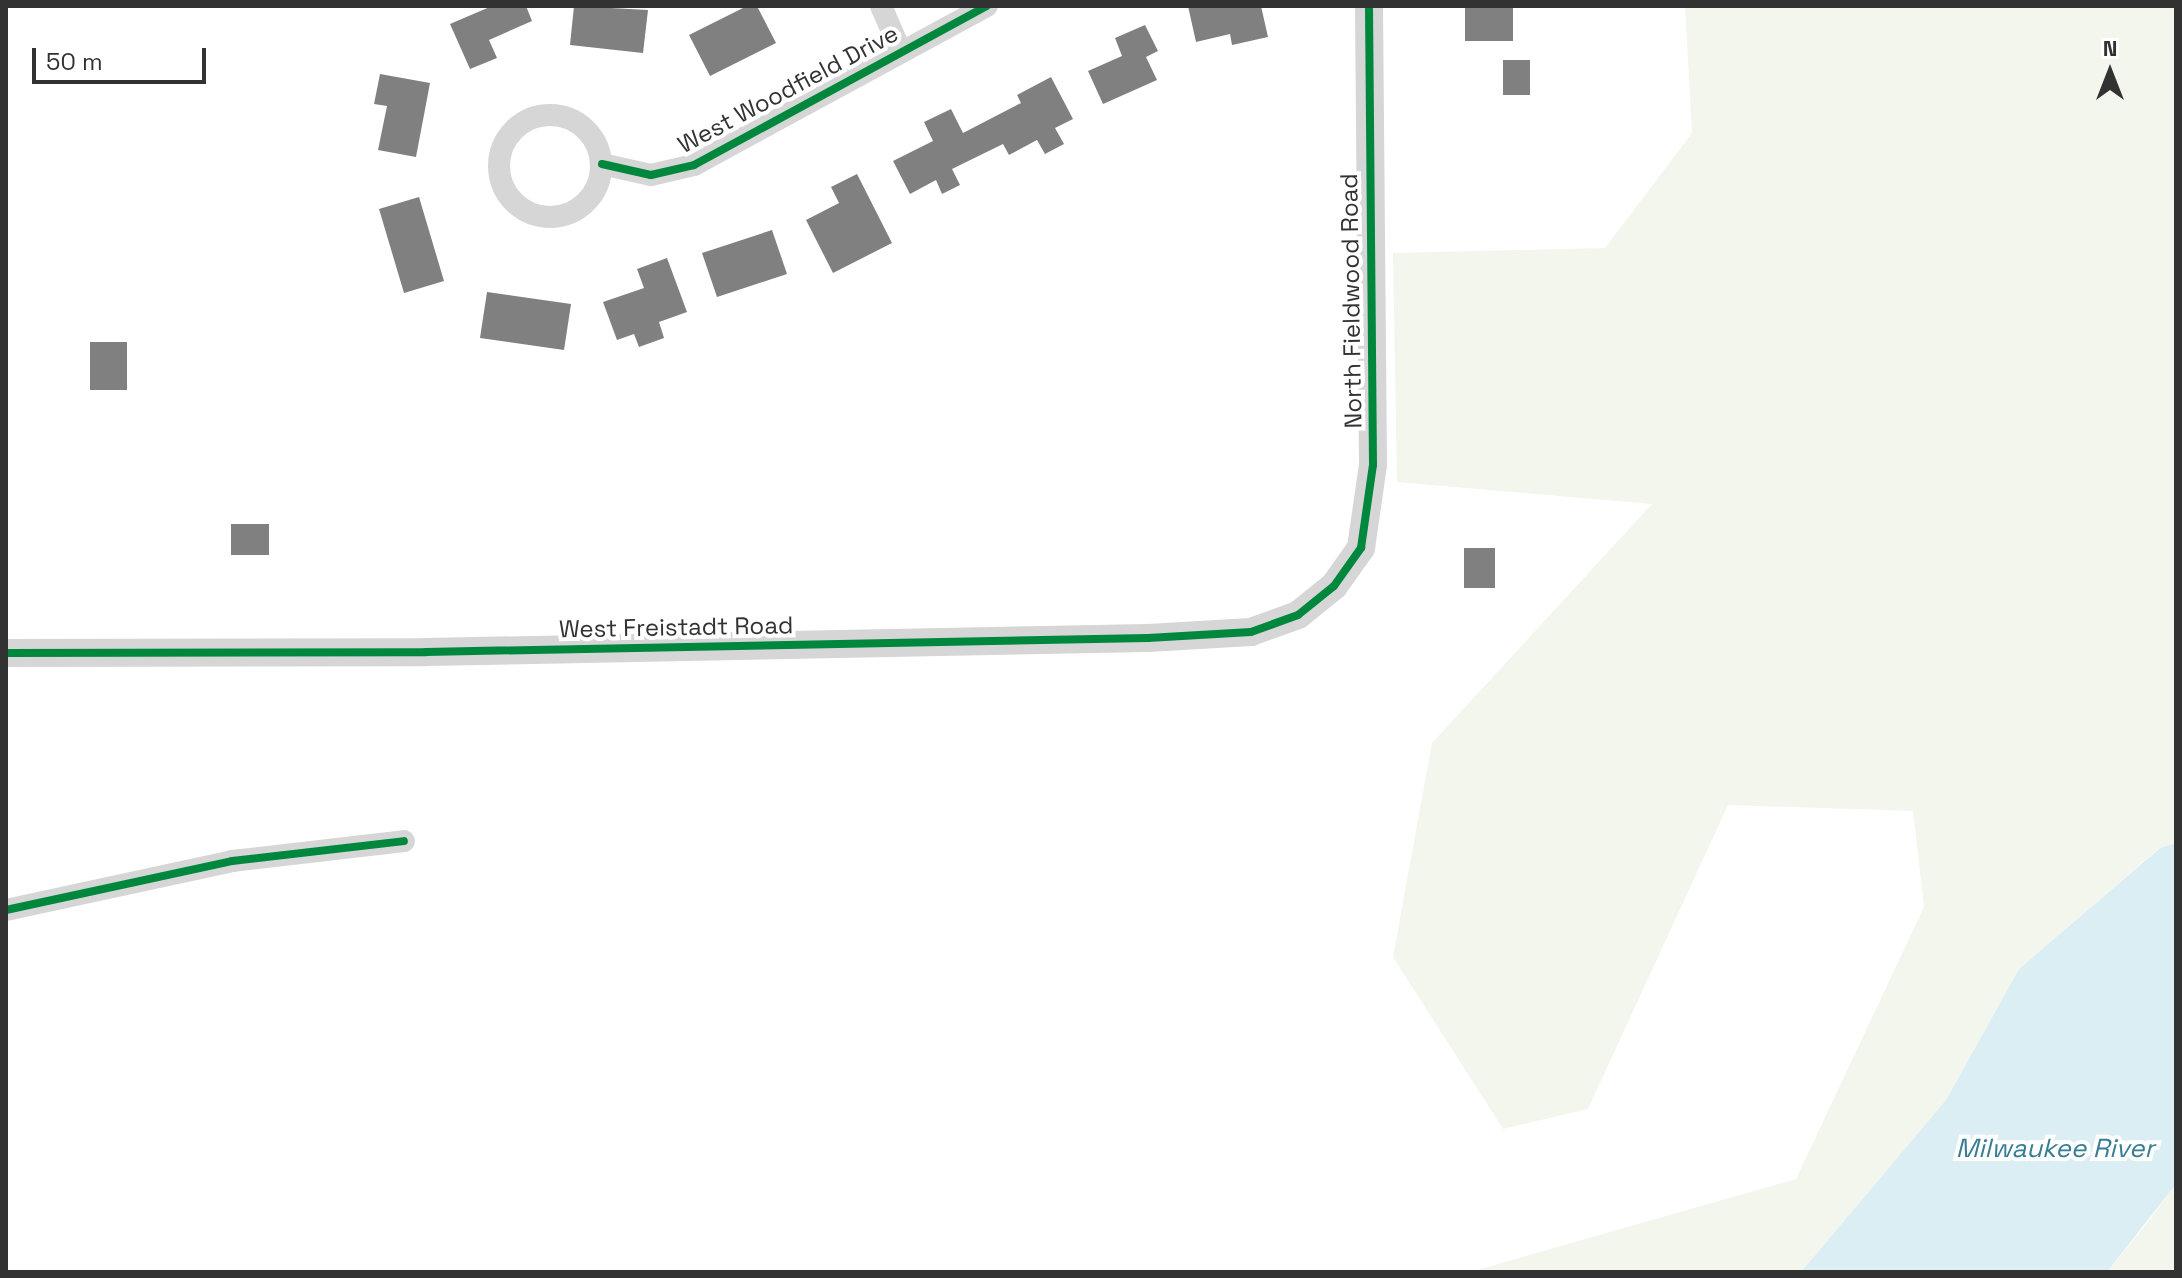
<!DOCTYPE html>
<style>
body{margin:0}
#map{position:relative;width:2182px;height:1278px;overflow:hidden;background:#fff;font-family:"Space Grotesk",sans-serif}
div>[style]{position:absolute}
.green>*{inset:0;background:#f3f6ed}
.water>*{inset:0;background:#dbeef4}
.building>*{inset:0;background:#808080}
.minor>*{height:22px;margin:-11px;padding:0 11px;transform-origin:11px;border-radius:11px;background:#d6d6d6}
.minor>.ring{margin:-11px;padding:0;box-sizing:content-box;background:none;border:22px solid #d6d6d6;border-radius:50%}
.tertiary>*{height:28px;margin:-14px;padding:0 14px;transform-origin:14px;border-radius:14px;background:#d6d6d6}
.cycleway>*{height:8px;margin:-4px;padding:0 4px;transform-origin:4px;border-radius:4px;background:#00873e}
span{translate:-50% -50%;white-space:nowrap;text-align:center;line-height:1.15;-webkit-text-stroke:8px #fff;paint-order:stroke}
.street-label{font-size:24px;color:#323232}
.water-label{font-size:26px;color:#377d94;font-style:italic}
.frame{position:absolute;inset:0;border:8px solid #323232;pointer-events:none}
.north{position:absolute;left:2070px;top:32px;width:80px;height:80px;-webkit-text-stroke:6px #fff;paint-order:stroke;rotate:0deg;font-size:22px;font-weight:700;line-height:32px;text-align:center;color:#323232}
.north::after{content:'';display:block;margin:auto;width:28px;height:36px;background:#323232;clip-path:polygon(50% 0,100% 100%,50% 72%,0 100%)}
.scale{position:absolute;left:32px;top:48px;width:174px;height:36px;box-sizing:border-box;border:4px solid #323232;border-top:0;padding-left:10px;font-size:24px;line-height:28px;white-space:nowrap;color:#323232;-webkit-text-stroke:6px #fff;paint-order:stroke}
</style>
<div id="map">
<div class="green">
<i style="clip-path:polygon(1685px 6px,2176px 6px,2176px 843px,2159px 848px,2019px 969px,1946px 1100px,1801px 1272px,1470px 1272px,1796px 1179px,1924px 907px,1913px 811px,1728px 805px,1588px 1109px,1503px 1129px,1393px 957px,1432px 743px,1652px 504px,1397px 482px,1393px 253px,1605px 248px,1692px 133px)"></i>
<i style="clip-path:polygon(2176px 1184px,2176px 1272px,2107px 1272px,2147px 1223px)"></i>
</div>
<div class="water">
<i style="clip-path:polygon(2176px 843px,2176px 1184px,2107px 1272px,1801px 1272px,1946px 1100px,2019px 969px,2160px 848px)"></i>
</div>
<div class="building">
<i style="clip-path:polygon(492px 6px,526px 6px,532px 21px,489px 40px,497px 58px,470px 69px,450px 24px)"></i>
<i style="clip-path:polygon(574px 6px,648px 10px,643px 53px,570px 45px)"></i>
<i style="clip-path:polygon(747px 6px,757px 6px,776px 43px,710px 76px,689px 35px)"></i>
<i style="clip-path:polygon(1188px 6px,1261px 6px,1268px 37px,1232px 45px,1230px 34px,1196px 42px)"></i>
<i style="clip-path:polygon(1465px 6px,1513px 6px,1513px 41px,1465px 41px)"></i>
<i style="clip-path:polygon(1145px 25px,1158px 51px,1146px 57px,1157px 80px,1103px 104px,1088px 71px,1122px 56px,1115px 38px)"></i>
<i style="clip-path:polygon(1503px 60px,1530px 60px,1530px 95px,1503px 95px)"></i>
<i style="clip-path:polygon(380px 74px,430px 83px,416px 157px,378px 150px,387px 106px,374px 104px)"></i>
<i style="clip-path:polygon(1051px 77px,1073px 119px,1055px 128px,1064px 144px,1045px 154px,1037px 140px,1009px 155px,1003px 144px,952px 169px,960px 185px,942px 194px,936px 180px,910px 194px,893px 161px,933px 141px,924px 122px,951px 109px,963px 133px,1021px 103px,1017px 95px)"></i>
<i style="clip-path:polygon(857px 174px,892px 243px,833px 273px,806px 220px,839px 203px,831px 187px)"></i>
<i style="clip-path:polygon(419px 197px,444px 281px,404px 293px,379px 209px)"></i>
<i style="clip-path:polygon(772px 230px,787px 274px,717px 297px,702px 253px)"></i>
<i style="clip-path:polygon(667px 258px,687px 312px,659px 322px,664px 338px,639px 347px,634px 334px,617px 340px,603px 302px,644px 288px,637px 269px)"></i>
<i style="clip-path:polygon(487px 292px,571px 304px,564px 350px,480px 338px)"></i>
<i style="clip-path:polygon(90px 342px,127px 342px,127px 390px,90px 390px)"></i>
<i style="clip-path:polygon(231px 524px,269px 524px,269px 555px,231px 555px)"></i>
<i style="clip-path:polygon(1464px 548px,1495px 548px,1495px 588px,1464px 588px)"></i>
</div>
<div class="minor">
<i style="left:881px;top:6px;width:50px;rotate:66.5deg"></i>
<i class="ring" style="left:499px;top:115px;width:80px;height:80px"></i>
<i style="left:602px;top:164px;width:50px;rotate:12.7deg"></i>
<i style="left:651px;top:175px;width:44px;rotate:-13.1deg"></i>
<i style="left:694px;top:165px;width:333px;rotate:-28.5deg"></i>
<i style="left:6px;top:910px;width:231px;rotate:-12.2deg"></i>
<i style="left:232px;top:861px;width:173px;rotate:-6.6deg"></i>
</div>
<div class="tertiary">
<i style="left:6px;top:653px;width:420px;rotate:-0.1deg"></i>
<i style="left:426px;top:652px;width:722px;rotate:-1.11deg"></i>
<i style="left:1148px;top:638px;width:103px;rotate:-3.3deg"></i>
<i style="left:1251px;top:632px;width:50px;rotate:-19.9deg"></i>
<i style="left:1298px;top:615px;width:46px;rotate:-38.9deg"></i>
<i style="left:1334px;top:586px;width:47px;rotate:-54.6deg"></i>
<i style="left:1361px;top:548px;width:84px;rotate:-81.8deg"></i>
<i style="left:1373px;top:465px;width:459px;rotate:-90.5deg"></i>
</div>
<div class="cycleway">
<i style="left:602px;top:164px;width:50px;rotate:12.7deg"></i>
<i style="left:651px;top:175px;width:44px;rotate:-13.1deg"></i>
<i style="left:694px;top:165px;width:333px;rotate:-28.5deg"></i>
<i style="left:6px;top:653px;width:420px;rotate:-0.1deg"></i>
<i style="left:426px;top:652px;width:722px;rotate:-1.11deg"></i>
<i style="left:1148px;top:638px;width:103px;rotate:-3.3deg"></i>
<i style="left:1251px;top:632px;width:50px;rotate:-19.9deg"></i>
<i style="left:1298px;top:615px;width:46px;rotate:-38.9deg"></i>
<i style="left:1334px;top:586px;width:47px;rotate:-54.6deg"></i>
<i style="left:1361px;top:548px;width:84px;rotate:-81.8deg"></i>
<i style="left:1373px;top:465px;width:459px;rotate:-90.5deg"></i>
<i style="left:6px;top:910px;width:231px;rotate:-12.2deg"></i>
<i style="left:232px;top:861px;width:173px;rotate:-6.6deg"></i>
</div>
<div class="street-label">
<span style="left:788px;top:89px;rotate:-28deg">West Woodfield Drive</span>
<span style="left:1351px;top:301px;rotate:-91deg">North Fieldwood Road</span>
<span style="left:676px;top:627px;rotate:-1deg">West Freistadt Road</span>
</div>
<div class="water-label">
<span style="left:2055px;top:1149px">Milwaukee River</span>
</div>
<div class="frame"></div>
<div class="north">N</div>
<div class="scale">50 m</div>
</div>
